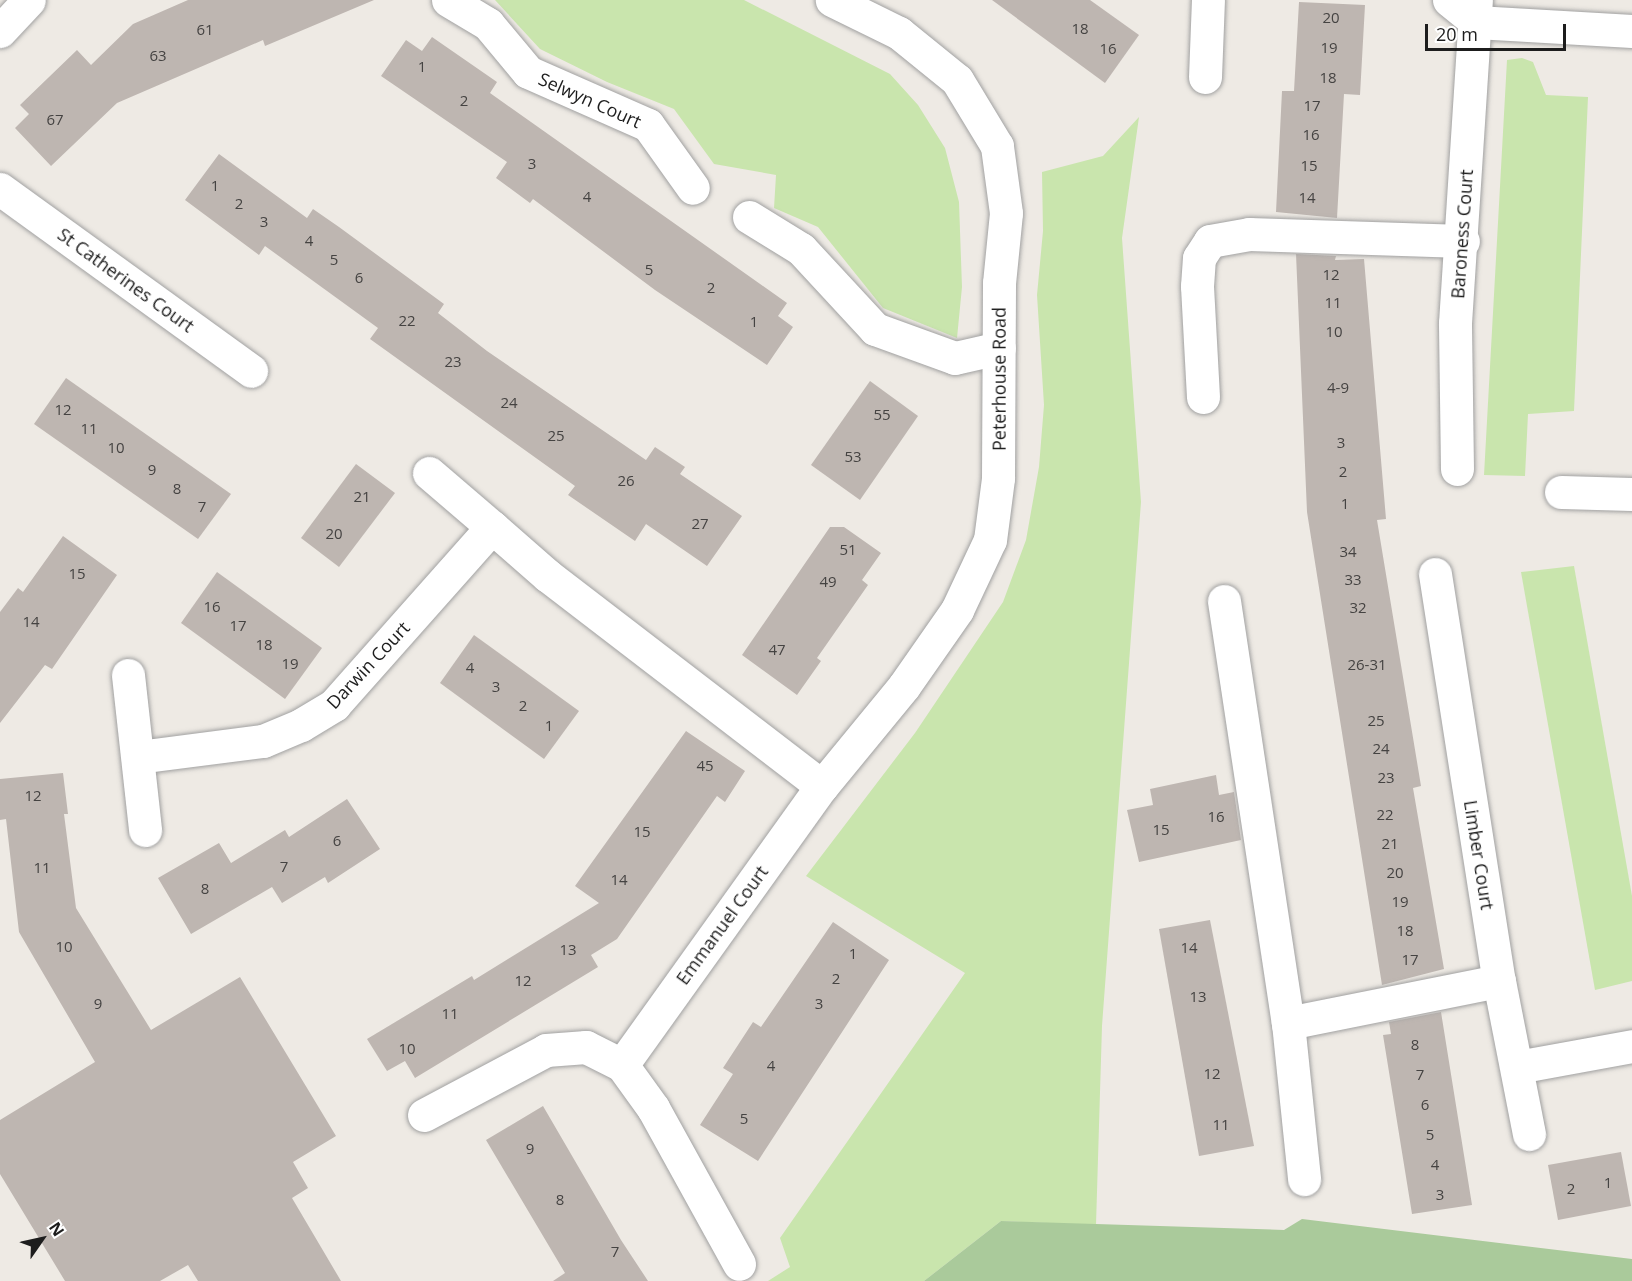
<!DOCTYPE html>
<style>
body{margin:0}
#map{position:relative;width:1632px;height:1281px;overflow:hidden;background:#eeeae4;font-family:"Open Sans",sans-serif}
div>[style]{position:absolute}
.grass>*{inset:0;background:#c9e5ad}
.forest>*{inset:0;background:#aaca9b}
.building>*{inset:0;background:#beb6b1}
.roads{filter:drop-shadow(0 0 2px #a1a1a1) drop-shadow(0 0 2px #a1a1a1)}
.minor>*{height:33px;margin:-16.5px;padding:0 16.5px;transform-origin:16.5px;border-radius:16.5px;background:#fff}
span{translate:-50% -50%;white-space:nowrap;text-align:center;line-height:1.15;-webkit-text-stroke:4.5px #fff;paint-order:stroke}
.number-label{font-size:15px;color:#454342}
.number-label span{-webkit-text-stroke-width:0}
.street-label{font-size:18px;color:#1d1d1d}
.north{position:absolute;left:12px;top:1209px;width:60px;height:60px;-webkit-text-stroke:4px #fff;paint-order:stroke;rotate:56deg;font-size:16px;font-weight:700;line-height:24px;text-align:center;color:#1d1d1d}
.north::after{content:'';display:block;margin:auto;width:21px;height:27px;background:#1d1d1d;clip-path:polygon(50% 0,100% 100%,50% 72%,0 100%)}
.scale{position:absolute;left:1425px;top:24px;width:141px;height:27px;box-sizing:border-box;border:3px solid #1d1d1d;border-top:0;padding-left:8px;font-size:18px;line-height:21px;white-space:nowrap;color:#1d1d1d;-webkit-text-stroke:4px #fff;paint-order:stroke}
</style>
<div id="map">
<div class="grass">
<i style="clip-path:polygon(495px 0,744px 0,890px 74px,918px 105px,945px 148px,959px 202px,962px 287px,957px 338px,883px 308px,818px 227px,774px 208px,776px 175px,714px 164px,674px 109px,607px 82px,540px 49px)"></i>
<i style="clip-path:polygon(1522px 58px,1533px 62px,1546px 95px,1588px 97px,1574px 411px,1528px 414px,1525px 476px,1484px 475px,1507px 60px)"></i>
<i style="clip-path:polygon(1139px 117px,1122px 238px,1141px 502px,1102px 1026px,1096px 1225px,1001px 1221px,924px 1281px,768px 1281px,790px 1267px,780px 1238px,965px 973px,806px 876px,915px 733px,1003px 602px,1026px 540px,1039px 467px,1044px 405px,1037px 295px,1043px 231px,1042px 172px,1103px 156px)"></i>
<i style="clip-path:polygon(1574px 566px,1632px 896px,1632px 981px,1595px 990px,1521px 572px)"></i>
</div>
<div class="forest">
<i style="clip-path:polygon(1302px 1219px,1632px 1259px,1632px 1281px,924px 1281px,1001px 1221px,1284px 1230px)"></i>
</div>
<div class="building">
<i style="clip-path:polygon(188px 0,374px 0,265px 46px,263px 40px,117px 103px,51px 166px,15px 128px,29px 114px,20px 105px,77px 50px,91px 65px,133px 24px)"></i>
<i style="clip-path:polygon(992px 0,1090px 0,1139px 35px,1105px 83px)"></i>
<i style="clip-path:polygon(1299px 2px,1365px 5px,1360px 95px,1344px 94px,1337px 218px,1276px 212px,1282px 91px,1294px 91px)"></i>
<i style="clip-path:polygon(432px 37px,497px 82px,490px 93px,787px 303px,778px 316px,793px 327px,767px 365px,655px 290px,533px 199px,530px 203px,496px 178px,507px 162px,381px 76px,406px 40px,422px 51px)"></i>
<i style="clip-path:polygon(219px 154px,307px 218px,313px 209px,339px 227px,444px 304px,438px 313px,487px 351px,646px 460px,655px 447px,685px 467px,680px 474px,742px 516px,707px 566px,646px 524px,635px 541px,568px 495px,575px 486px,370px 339px,378px 328px,265px 246px,259px 255px,185px 200px)"></i>
<i style="clip-path:polygon(1296px 254px,1336px 256px,1335px 260px,1364px 259px,1386px 519px,1377px 520px,1421px 786px,1413px 788px,1444px 969px,1382px 985px,1307px 512px)"></i>
<i style="clip-path:polygon(66px 378px,231px 494px,198px 539px,34px 424px)"></i>
<i style="clip-path:polygon(870px 381px,918px 416px,860px 500px,811px 465px)"></i>
<i style="clip-path:polygon(356px 464px,395px 493px,339px 567px,301px 538px)"></i>
<i style="clip-path:polygon(830px 527px,844px 527px,881px 553px,862px 580px,868px 585px,817px 658px,821px 661px,797px 695px,742px 655px)"></i>
<i style="clip-path:polygon(63px 536px,117px 575px,52px 669px,45px 665px,0 723px,0 612px,18px 588px,23px 592px)"></i>
<i style="clip-path:polygon(217px 572px,322px 648px,285px 699px,181px 623px)"></i>
<i style="clip-path:polygon(474px 635px,579px 711px,544px 759px,440px 683px)"></i>
<i style="clip-path:polygon(686px 731px,745px 771px,725px 802px,717px 796px,617px 939px,591px 955px,598px 967px,415px 1078px,405px 1061px,387px 1071px,367px 1039px,472px 976px,474px 980px,599px 903px,575px 886px)"></i>
<i style="clip-path:polygon(63px 773px,68px 814px,64px 814px,76px 908px,151px 1030px,240px 977px,336px 1136px,293px 1162px,308px 1188px,292px 1198px,341px 1281px,198px 1281px,188px 1265px,160px 1281px,65px 1281px,0 1174px,0 1120px,95px 1062px,19px 932px,6px 819px,0 820px,0 779px)"></i>
<i style="clip-path:polygon(1216px 775px,1219px 795px,1234px 792px,1241px 840px,1139px 862px,1127px 810px,1153px 805px,1150px 789px)"></i>
<i style="clip-path:polygon(347px 799px,380px 849px,328px 883px,325px 877px,282px 903px,272px 887px,191px 934px,158px 878px,219px 843px,231px 863px,285px 830px,289px 837px)"></i>
<i style="clip-path:polygon(1210px 920px,1254px 1146px,1199px 1156px,1159px 929px)"></i>
<i style="clip-path:polygon(833px 922px,889px 960px,758px 1161px,700px 1125px,733px 1074px,723px 1068px,753px 1022px,761px 1027px)"></i>
<i style="clip-path:polygon(1441px 1012px,1472px 1205px,1412px 1214px,1383px 1035px,1391px 1034px,1389px 1022px)"></i>
<i style="clip-path:polygon(543px 1106px,621px 1240px,648px 1281px,553px 1281px,565px 1273px,486px 1140px)"></i>
<i style="clip-path:polygon(1621px 1152px,1631px 1206px,1558px 1220px,1548px 1165px)"></i>
</div>
<div class="roads">
<div class="minor">
<i style="left:448px;top:0;width:47px;rotate:31deg"></i>
<i style="left:488px;top:24px;width:62px;rotate:50.2deg"></i>
<i style="left:528px;top:72px;width:131px;rotate:23.8deg"></i>
<i style="left:648px;top:125px;width:77px;rotate:54.5deg"></i>
<i style="left:1449px;top:0;width:35px;rotate:39deg"></i>
<i style="left:1476px;top:22px;width:156px;rotate:3.3deg"></i>
<i style="left:0;top:31px;width:42px;rotate:-46.9deg"></i>
<i style="left:1205px;top:77px;width:77px;rotate:-87.8deg"></i>
<i style="left:0;top:189px;width:310px;rotate:35.9deg"></i>
<i style="left:749px;top:217px;width:61px;rotate:31.6deg"></i>
<i style="left:801px;top:249px;width:109px;rotate:47.2deg"></i>
<i style="left:875px;top:329px;width:85px;rotate:19.9deg"></i>
<i style="left:955px;top:358px;width:45px;rotate:-12.8deg"></i>
<i style="left:1203px;top:397px;width:111px;rotate:-93.1deg"></i>
<i style="left:1197px;top:286px;width:28px;rotate:-86deg"></i>
<i style="left:1199px;top:258px;width:20px;rotate:-57deg"></i>
<i style="left:1210px;top:241px;width:40px;rotate:-10deg"></i>
<i style="left:1249px;top:234px;width:214px;rotate:1.9deg"></i>
<i style="left:1457px;top:469px;width:146px;rotate:-90.8deg"></i>
<i style="left:1455px;top:323px;width:324px;rotate:-86.3deg"></i>
<i style="left:429px;top:473px;width:83px;rotate:40.6deg"></i>
<i style="left:1561px;top:492px;width:71px;rotate:1.6deg"></i>
<i style="left:1435px;top:574px;width:412px;rotate:81.1deg"></i>
<i style="left:1499px;top:981px;width:156px;rotate:78.9deg"></i>
<i style="left:1224px;top:601px;width:427px;rotate:81.4deg"></i>
<i style="left:1288px;top:1023px;width:157px;rotate:84.1deg"></i>
<i style="left:128px;top:675px;width:156px;rotate:83.7deg"></i>
<i style="left:138px;top:757px;width:126px;rotate:-7.3deg"></i>
<i style="left:263px;top:741px;width:41px;rotate:-22.8deg"></i>
<i style="left:301px;top:725px;width:39px;rotate:-31deg"></i>
<i style="left:334px;top:705px;width:238px;rotate:-48.4deg"></i>
<i style="left:492px;top:527px;width:74px;rotate:41.2deg"></i>
<i style="left:548px;top:576px;width:345px;rotate:37.5deg"></i>
<i style="left:1288px;top:1023px;width:215px;rotate:-11.3deg"></i>
<i style="left:622px;top:1065px;width:53px;rotate:54.2deg"></i>
<i style="left:653px;top:1108px;width:178px;rotate:61.1deg"></i>
<i style="left:1517px;top:1067px;width:117px;rotate:-10.3deg"></i>
<i style="left:424px;top:1115px;width:138px;rotate:-28deg"></i>
<i style="left:546px;top:1050px;width:40px;rotate:-4.3deg"></i>
<i style="left:586px;top:1047px;width:40px;rotate:26.6deg"></i>
<i style="left:622px;top:1065px;width:343px;rotate:-54.4deg"></i>
<i style="left:822px;top:786px;width:129px;rotate:-50.6deg"></i>
<i style="left:904px;top:686px;width:93px;rotate:-55.1deg"></i>
<i style="left:957px;top:610px;width:77px;rotate:-64.8deg"></i>
<i style="left:990px;top:540px;width:63px;rotate:-82.6deg"></i>
<i style="left:998px;top:478px;width:195px;rotate:-89.7deg"></i>
<i style="left:999px;top:283px;width:70px;rotate:-84.3deg"></i>
<i style="left:1006px;top:213px;width:68px;rotate:-97.7deg"></i>
<i style="left:997px;top:146px;width:77px;rotate:-121.2deg"></i>
<i style="left:957px;top:80px;width:75px;rotate:-141deg"></i>
<i style="left:899px;top:33px;width:75px;rotate:-153.8deg"></i>
</div>
</div>
<div class="number-label">
<span style="left:1331px;top:18px">20</span>
<span style="left:1080px;top:29px">18</span>
<span style="left:205px;top:30px">61</span>
<span style="left:1329px;top:48px">19</span>
<span style="left:1108px;top:49px">16</span>
<span style="left:158px;top:56px">63</span>
<span style="left:422px;top:67px">1</span>
<span style="left:1328px;top:78px">18</span>
<span style="left:464px;top:101px">2</span>
<span style="left:1312px;top:106px">17</span>
<span style="left:55px;top:120px">67</span>
<span style="left:1311px;top:135px">16</span>
<span style="left:532px;top:164px">3</span>
<span style="left:1309px;top:166px">15</span>
<span style="left:215px;top:186px">1</span>
<span style="left:587px;top:197px">4</span>
<span style="left:1307px;top:198px">14</span>
<span style="left:239px;top:204px">2</span>
<span style="left:264px;top:222px">3</span>
<span style="left:309px;top:241px">4</span>
<span style="left:334px;top:260px">5</span>
<span style="left:649px;top:270px">5</span>
<span style="left:1331px;top:275px">12</span>
<span style="left:359px;top:278px">6</span>
<span style="left:711px;top:288px">2</span>
<span style="left:1333px;top:303px">11</span>
<span style="left:407px;top:321px">22</span>
<span style="left:754px;top:322px">1</span>
<span style="left:1334px;top:332px">10</span>
<span style="left:453px;top:362px">23</span>
<span style="left:1338px;top:388px">4-9</span>
<span style="left:509px;top:403px">24</span>
<span style="left:63px;top:410px">12</span>
<span style="left:882px;top:415px">55</span>
<span style="left:89px;top:429px">11</span>
<span style="left:556px;top:436px">25</span>
<span style="left:1341px;top:443px">3</span>
<span style="left:116px;top:448px">10</span>
<span style="left:853px;top:457px">53</span>
<span style="left:152px;top:470px">9</span>
<span style="left:1343px;top:472px">2</span>
<span style="left:626px;top:481px">26</span>
<span style="left:177px;top:489px">8</span>
<span style="left:362px;top:497px">21</span>
<span style="left:1345px;top:504px">1</span>
<span style="left:202px;top:507px">7</span>
<span style="left:700px;top:524px">27</span>
<span style="left:334px;top:534px">20</span>
<span style="left:848px;top:550px">51</span>
<span style="left:1348px;top:552px">34</span>
<span style="left:77px;top:574px">15</span>
<span style="left:1353px;top:580px">33</span>
<span style="left:828px;top:582px">49</span>
<span style="left:212px;top:607px">16</span>
<span style="left:1358px;top:608px">32</span>
<span style="left:31px;top:622px">14</span>
<span style="left:238px;top:626px">17</span>
<span style="left:264px;top:645px">18</span>
<span style="left:777px;top:650px">47</span>
<span style="left:290px;top:664px">19</span>
<span style="left:1367px;top:665px">26-31</span>
<span style="left:470px;top:668px">4</span>
<span style="left:496px;top:687px">3</span>
<span style="left:523px;top:706px">2</span>
<span style="left:1376px;top:721px">25</span>
<span style="left:549px;top:726px">1</span>
<span style="left:1381px;top:749px">24</span>
<span style="left:705px;top:766px">45</span>
<span style="left:1386px;top:778px">23</span>
<span style="left:33px;top:796px">12</span>
<span style="left:1385px;top:815px">22</span>
<span style="left:1216px;top:817px">16</span>
<span style="left:1161px;top:830px">15</span>
<span style="left:642px;top:832px">15</span>
<span style="left:337px;top:841px">6</span>
<span style="left:1390px;top:844px">21</span>
<span style="left:284px;top:867px">7</span>
<span style="left:42px;top:868px">11</span>
<span style="left:1395px;top:873px">20</span>
<span style="left:619px;top:880px">14</span>
<span style="left:205px;top:889px">8</span>
<span style="left:1400px;top:902px">19</span>
<span style="left:1405px;top:931px">18</span>
<span style="left:64px;top:947px">10</span>
<span style="left:1189px;top:948px">14</span>
<span style="left:568px;top:950px">13</span>
<span style="left:853px;top:954px">1</span>
<span style="left:1410px;top:960px">17</span>
<span style="left:836px;top:979px">2</span>
<span style="left:523px;top:981px">12</span>
<span style="left:1198px;top:997px">13</span>
<span style="left:98px;top:1004px">9</span>
<span style="left:819px;top:1004px">3</span>
<span style="left:450px;top:1014px">11</span>
<span style="left:1415px;top:1045px">8</span>
<span style="left:407px;top:1049px">10</span>
<span style="left:771px;top:1066px">4</span>
<span style="left:1212px;top:1074px">12</span>
<span style="left:1420px;top:1075px">7</span>
<span style="left:1425px;top:1105px">6</span>
<span style="left:744px;top:1119px">5</span>
<span style="left:1221px;top:1125px">11</span>
<span style="left:1430px;top:1135px">5</span>
<span style="left:530px;top:1149px">9</span>
<span style="left:1435px;top:1165px">4</span>
<span style="left:1608px;top:1183px">1</span>
<span style="left:1571px;top:1189px">2</span>
<span style="left:1440px;top:1195px">3</span>
<span style="left:560px;top:1200px">8</span>
<span style="left:615px;top:1252px">7</span>
</div>
<div class="street-label">
<span style="left:590px;top:100px;rotate:24deg">Selwyn Court</span>
<span style="left:1462px;top:234px;rotate:-86deg">Baroness Court</span>
<span style="left:126px;top:280px;rotate:36deg">St Catherines Court</span>
<span style="left:999px;top:379px;rotate:-90deg">Peterhouse Road</span>
<span style="left:368px;top:665px;rotate:-47deg">Darwin Court</span>
<span style="left:1479px;top:855px;rotate:81deg">Limber Court</span>
<span style="left:722px;top:925px;rotate:-54deg">Emmanuel Court</span>
</div>
<div class="north">N</div>
<div class="scale">20 m</div>
</div>
